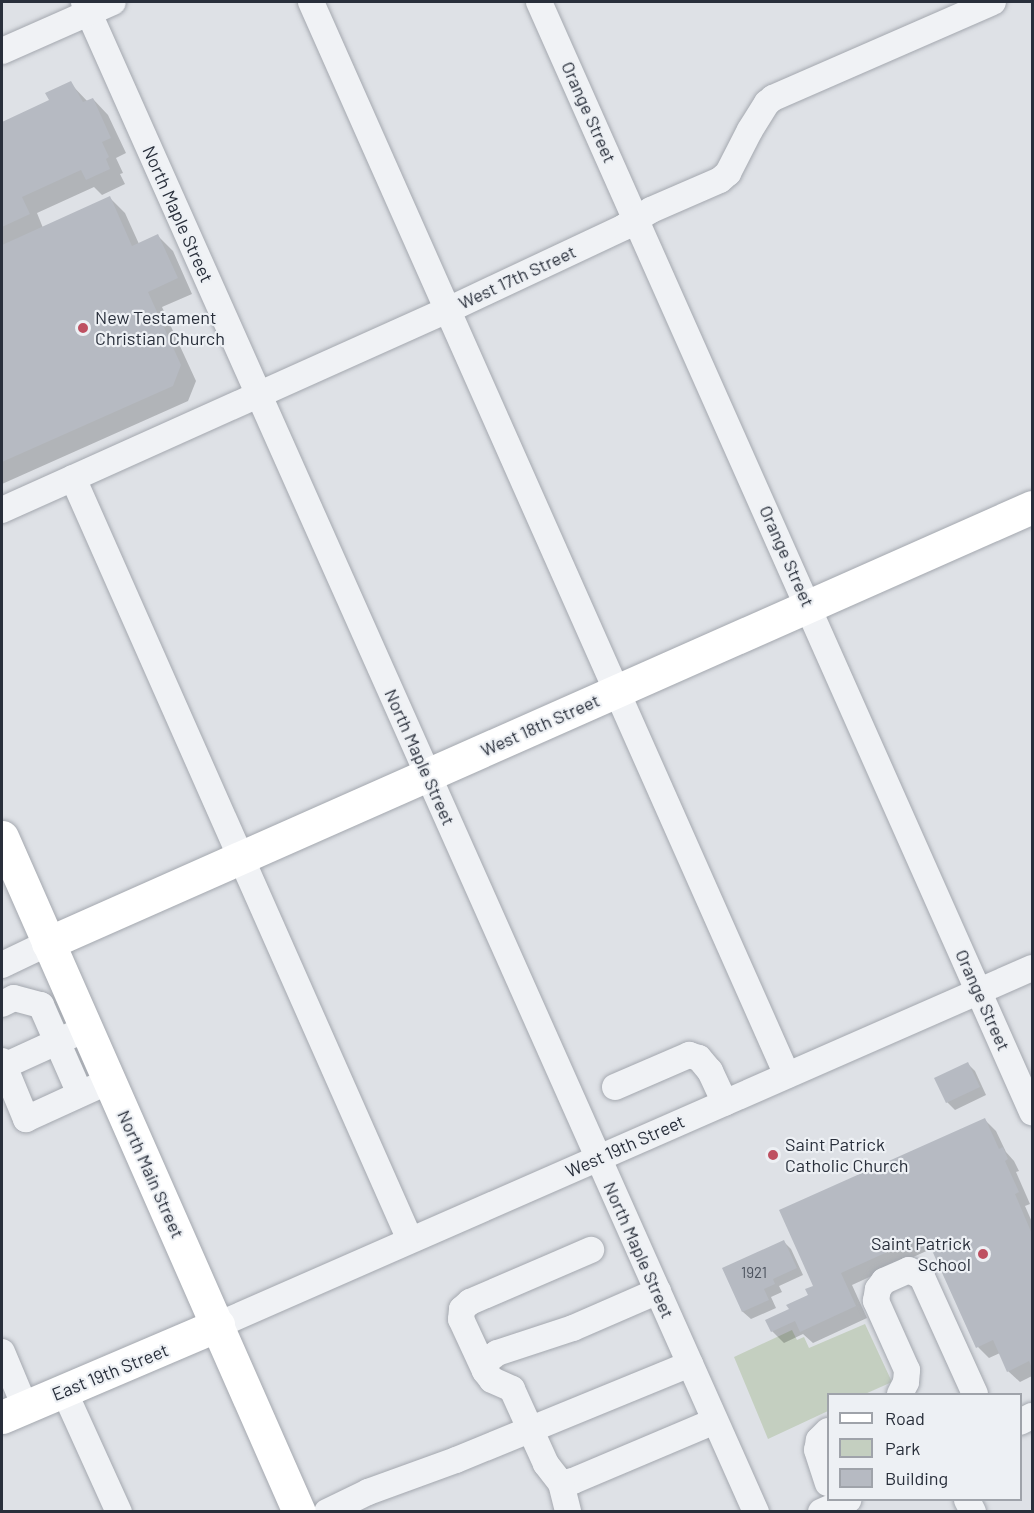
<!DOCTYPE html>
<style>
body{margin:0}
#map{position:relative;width:1034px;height:1513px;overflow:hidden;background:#dee1e6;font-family:Barlow,sans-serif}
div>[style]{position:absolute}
.green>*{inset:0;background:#c4cfc0}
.shadow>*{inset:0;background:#0003}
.building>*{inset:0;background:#b6bac2}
.roads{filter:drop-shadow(0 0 2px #a4a8af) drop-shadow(0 0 2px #a4a8af)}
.minor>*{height:26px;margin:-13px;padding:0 13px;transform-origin:13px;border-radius:13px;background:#f0f2f5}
.major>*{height:33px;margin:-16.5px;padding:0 16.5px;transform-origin:16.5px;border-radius:16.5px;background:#fff}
.dots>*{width:16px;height:16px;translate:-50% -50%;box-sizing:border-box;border:3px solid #edf0f4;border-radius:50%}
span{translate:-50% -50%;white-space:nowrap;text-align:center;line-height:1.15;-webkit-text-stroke:4.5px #edf0f4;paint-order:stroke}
.number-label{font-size:15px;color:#4c525d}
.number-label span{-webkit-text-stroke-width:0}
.street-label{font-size:18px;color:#292f3b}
.poi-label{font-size:18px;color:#292f3b}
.left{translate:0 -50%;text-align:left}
.right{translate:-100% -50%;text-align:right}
.frame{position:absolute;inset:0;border:3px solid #292f3b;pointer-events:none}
.legend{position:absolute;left:827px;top:1393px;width:195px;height:108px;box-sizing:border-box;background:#edf0f4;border:2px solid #9fa3aa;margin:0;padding:8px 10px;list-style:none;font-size:18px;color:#292f3b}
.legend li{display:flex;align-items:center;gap:12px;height:30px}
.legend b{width:30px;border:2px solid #9fa3aa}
</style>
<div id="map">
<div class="green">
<i style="clip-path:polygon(865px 1324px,892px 1382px,865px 1394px,828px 1394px,828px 1411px,768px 1439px,734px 1357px,792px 1330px,797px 1340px,804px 1337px,809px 1348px)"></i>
</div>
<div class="shadow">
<i style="clip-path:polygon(70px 83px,88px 102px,93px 99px,108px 115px,126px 153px,116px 158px,123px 173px,120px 174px,125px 184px,102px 195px,94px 187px,37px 213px,43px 228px,110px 198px,125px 213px,139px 244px,158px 236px,173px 251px,192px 294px,162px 307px,196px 381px,188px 401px,2px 484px,2px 124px,51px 101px)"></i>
<i style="clip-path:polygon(968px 1064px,975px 1071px,986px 1095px,955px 1110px,947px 1102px)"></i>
<i style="clip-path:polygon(985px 1120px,996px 1131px,1006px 1152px,1014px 1161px,1019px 1171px,1016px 1172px,1030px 1204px,1025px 1206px,1032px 1222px,1032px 1376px,1020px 1382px,1008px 1371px,1000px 1353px,989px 1358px,978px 1347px,933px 1248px,852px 1285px,867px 1318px,813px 1343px,803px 1334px,784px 1343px,772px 1331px)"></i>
<i style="clip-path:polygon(784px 1242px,791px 1249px,803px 1275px,779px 1286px,782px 1292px,771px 1297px,776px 1308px,751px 1319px,743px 1312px,724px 1269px)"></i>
</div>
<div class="building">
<i style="clip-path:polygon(71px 81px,83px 102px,93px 98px,111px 138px,102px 142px,109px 157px,106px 159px,110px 169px,86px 180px,81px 170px,22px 197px,30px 214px,2px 227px,2px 122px,49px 100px,45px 93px)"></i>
<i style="clip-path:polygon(110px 196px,132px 246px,158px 234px,178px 278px,148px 292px,181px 365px,173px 386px,2px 462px,2px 245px)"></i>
<i style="clip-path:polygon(968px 1062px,980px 1087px,946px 1103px,934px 1078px)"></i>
<i style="clip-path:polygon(985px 1118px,999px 1149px,1003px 1147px,1008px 1159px,1005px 1161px,1019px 1192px,1015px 1194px,1032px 1234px,1032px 1368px,1029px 1361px,1007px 1372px,993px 1340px,976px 1348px,925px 1235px,841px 1273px,856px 1306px,800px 1332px,795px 1321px,771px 1332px,765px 1320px,789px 1309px,786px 1305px,808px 1295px,805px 1289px,813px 1286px,779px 1210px)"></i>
<i style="clip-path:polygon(784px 1240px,797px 1268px,773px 1279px,775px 1284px,764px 1289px,769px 1300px,742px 1312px,722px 1268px)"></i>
</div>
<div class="roads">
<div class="minor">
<i style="left:84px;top:2px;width:1653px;rotate:66.01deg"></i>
<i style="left:311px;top:2px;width:1174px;rotate:66.08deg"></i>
<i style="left:539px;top:2px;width:1215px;rotate:66.05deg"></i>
<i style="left:2px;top:51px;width:121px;rotate:-23.8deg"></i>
<i style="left:73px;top:478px;width:833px;rotate:66.14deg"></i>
<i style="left:2px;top:510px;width:489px;rotate:-24.2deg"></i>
<i style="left:448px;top:310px;width:195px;rotate:-25.2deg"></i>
<i style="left:624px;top:227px;width:32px;rotate:-32deg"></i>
<i style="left:651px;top:210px;width:75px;rotate:-23.5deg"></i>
<i style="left:720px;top:180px;width:11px;rotate:-41deg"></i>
<i style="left:728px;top:173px;width:48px;rotate:-62.9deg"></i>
<i style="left:750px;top:130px;width:32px;rotate:-58deg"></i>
<i style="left:767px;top:103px;width:8px;rotate:-40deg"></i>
<i style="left:773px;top:98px;width:240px;rotate:-23.6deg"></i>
<i style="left:2px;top:965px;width:51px;rotate:-25.6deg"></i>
<i style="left:2px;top:1004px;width:13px;rotate:-27deg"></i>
<i style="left:14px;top:998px;width:28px;rotate:15deg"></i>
<i style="left:41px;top:1005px;width:97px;rotate:66.3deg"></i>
<i style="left:2px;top:1061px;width:63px;rotate:67.5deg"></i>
<i style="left:26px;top:1119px;width:91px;rotate:-24.6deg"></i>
<i style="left:4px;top:1066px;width:75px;rotate:-24.5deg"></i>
<i style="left:615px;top:1087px;width:81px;rotate:-23.4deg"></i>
<i style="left:689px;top:1055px;width:10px;rotate:17deg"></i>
<i style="left:699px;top:1058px;width:17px;rotate:50deg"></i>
<i style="left:710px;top:1071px;width:35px;rotate:65deg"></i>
<i style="left:658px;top:1291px;width:93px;rotate:156.5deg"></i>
<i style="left:573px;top:1328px;width:80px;rotate:161.8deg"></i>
<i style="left:497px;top:1353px;width:13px;rotate:141deg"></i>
<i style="left:487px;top:1361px;width:10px;rotate:101deg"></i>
<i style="left:485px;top:1371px;width:11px;rotate:52deg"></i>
<i style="left:492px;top:1380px;width:22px;rotate:24deg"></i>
<i style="left:512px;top:1389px;width:82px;rotate:65.6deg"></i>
<i style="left:546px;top:1464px;width:24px;rotate:52deg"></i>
<i style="left:561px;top:1483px;width:12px;rotate:-9deg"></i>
<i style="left:573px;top:1481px;width:154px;rotate:-22.9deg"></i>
<i style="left:218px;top:1325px;width:889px;rotate:-23.68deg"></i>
<i style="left:2px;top:1352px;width:60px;rotate:67.3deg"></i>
<i style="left:485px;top:1371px;width:57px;rotate:-114.8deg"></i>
<i style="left:461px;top:1319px;width:10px;rotate:-84deg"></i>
<i style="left:462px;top:1309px;width:11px;rotate:-41deg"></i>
<i style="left:470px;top:1302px;width:132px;rotate:-23.3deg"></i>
<i style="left:64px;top:1391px;width:133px;rotate:65.6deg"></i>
<i style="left:900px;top:1394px;width:13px;rotate:-63deg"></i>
<i style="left:906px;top:1382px;width:12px;rotate:-85deg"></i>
<i style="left:907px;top:1370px;width:76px;rotate:-114.2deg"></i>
<i style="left:876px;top:1301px;width:12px;rotate:-81deg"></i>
<i style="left:878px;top:1289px;width:10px;rotate:-53deg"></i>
<i style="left:884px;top:1281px;width:27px;rotate:-24deg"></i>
<i style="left:909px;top:1270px;width:15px;rotate:28deg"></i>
<i style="left:922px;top:1277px;width:128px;rotate:65.6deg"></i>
<i style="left:1020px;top:1422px;width:13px;rotate:-27deg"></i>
<i style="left:828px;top:1431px;width:13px;rotate:135deg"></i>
<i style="left:819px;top:1440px;width:10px;rotate:101deg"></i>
<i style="left:817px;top:1450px;width:35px;rotate:72deg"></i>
<i style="left:561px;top:1483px;width:30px;rotate:76deg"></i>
<i style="left:967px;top:1500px;width:13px;rotate:63deg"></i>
<i style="left:327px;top:1512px;width:46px;rotate:-26deg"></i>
<i style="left:368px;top:1492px;width:94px;rotate:-20deg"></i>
<i style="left:456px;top:1460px;width:253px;rotate:-22.3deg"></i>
<i style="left:821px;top:1512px;width:30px;rotate:-24deg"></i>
</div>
<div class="major">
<i style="left:2px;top:837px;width:737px;rotate:66.25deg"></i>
<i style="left:48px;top:943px;width:1076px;rotate:-23.9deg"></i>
<i style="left:2px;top:1417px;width:235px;rotate:-23.1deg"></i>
</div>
</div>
<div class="dots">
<i style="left:83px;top:328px;background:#be5061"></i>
<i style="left:773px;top:1155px;background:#be5061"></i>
<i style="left:983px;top:1254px;background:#be5061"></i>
</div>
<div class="number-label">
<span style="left:754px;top:1273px">1921</span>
</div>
<div class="street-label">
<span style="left:589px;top:112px;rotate:66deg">Orange Street</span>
<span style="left:178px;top:214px;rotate:66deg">North Maple Street</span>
<span style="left:517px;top:277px;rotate:-25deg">West 17th Street</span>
<span style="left:787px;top:556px;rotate:66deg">Orange Street</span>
<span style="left:540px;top:725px;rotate:-24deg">West 18th Street</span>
<span style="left:420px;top:757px;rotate:66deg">North Maple Street</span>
<span style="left:983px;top:1000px;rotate:66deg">Orange Street</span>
<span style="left:625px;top:1146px;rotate:-24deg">West 19th Street</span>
<span style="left:151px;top:1174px;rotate:66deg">North Main Street</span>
<span style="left:639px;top:1250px;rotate:66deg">North Maple Street</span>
<span style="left:110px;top:1372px;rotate:-22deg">East 19th Street</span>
</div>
<div class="poi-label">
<span class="left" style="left:95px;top:328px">New Testament<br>Christian Church</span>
<span class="left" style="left:785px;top:1155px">Saint Patrick<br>Catholic Church</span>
<span class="right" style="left:971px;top:1254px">Saint Patrick<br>School</span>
</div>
<div class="frame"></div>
<ul class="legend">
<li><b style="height:8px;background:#fff"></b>Road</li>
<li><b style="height:16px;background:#c4cfc0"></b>Park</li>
<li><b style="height:16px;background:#b6bac2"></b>Building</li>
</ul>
</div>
